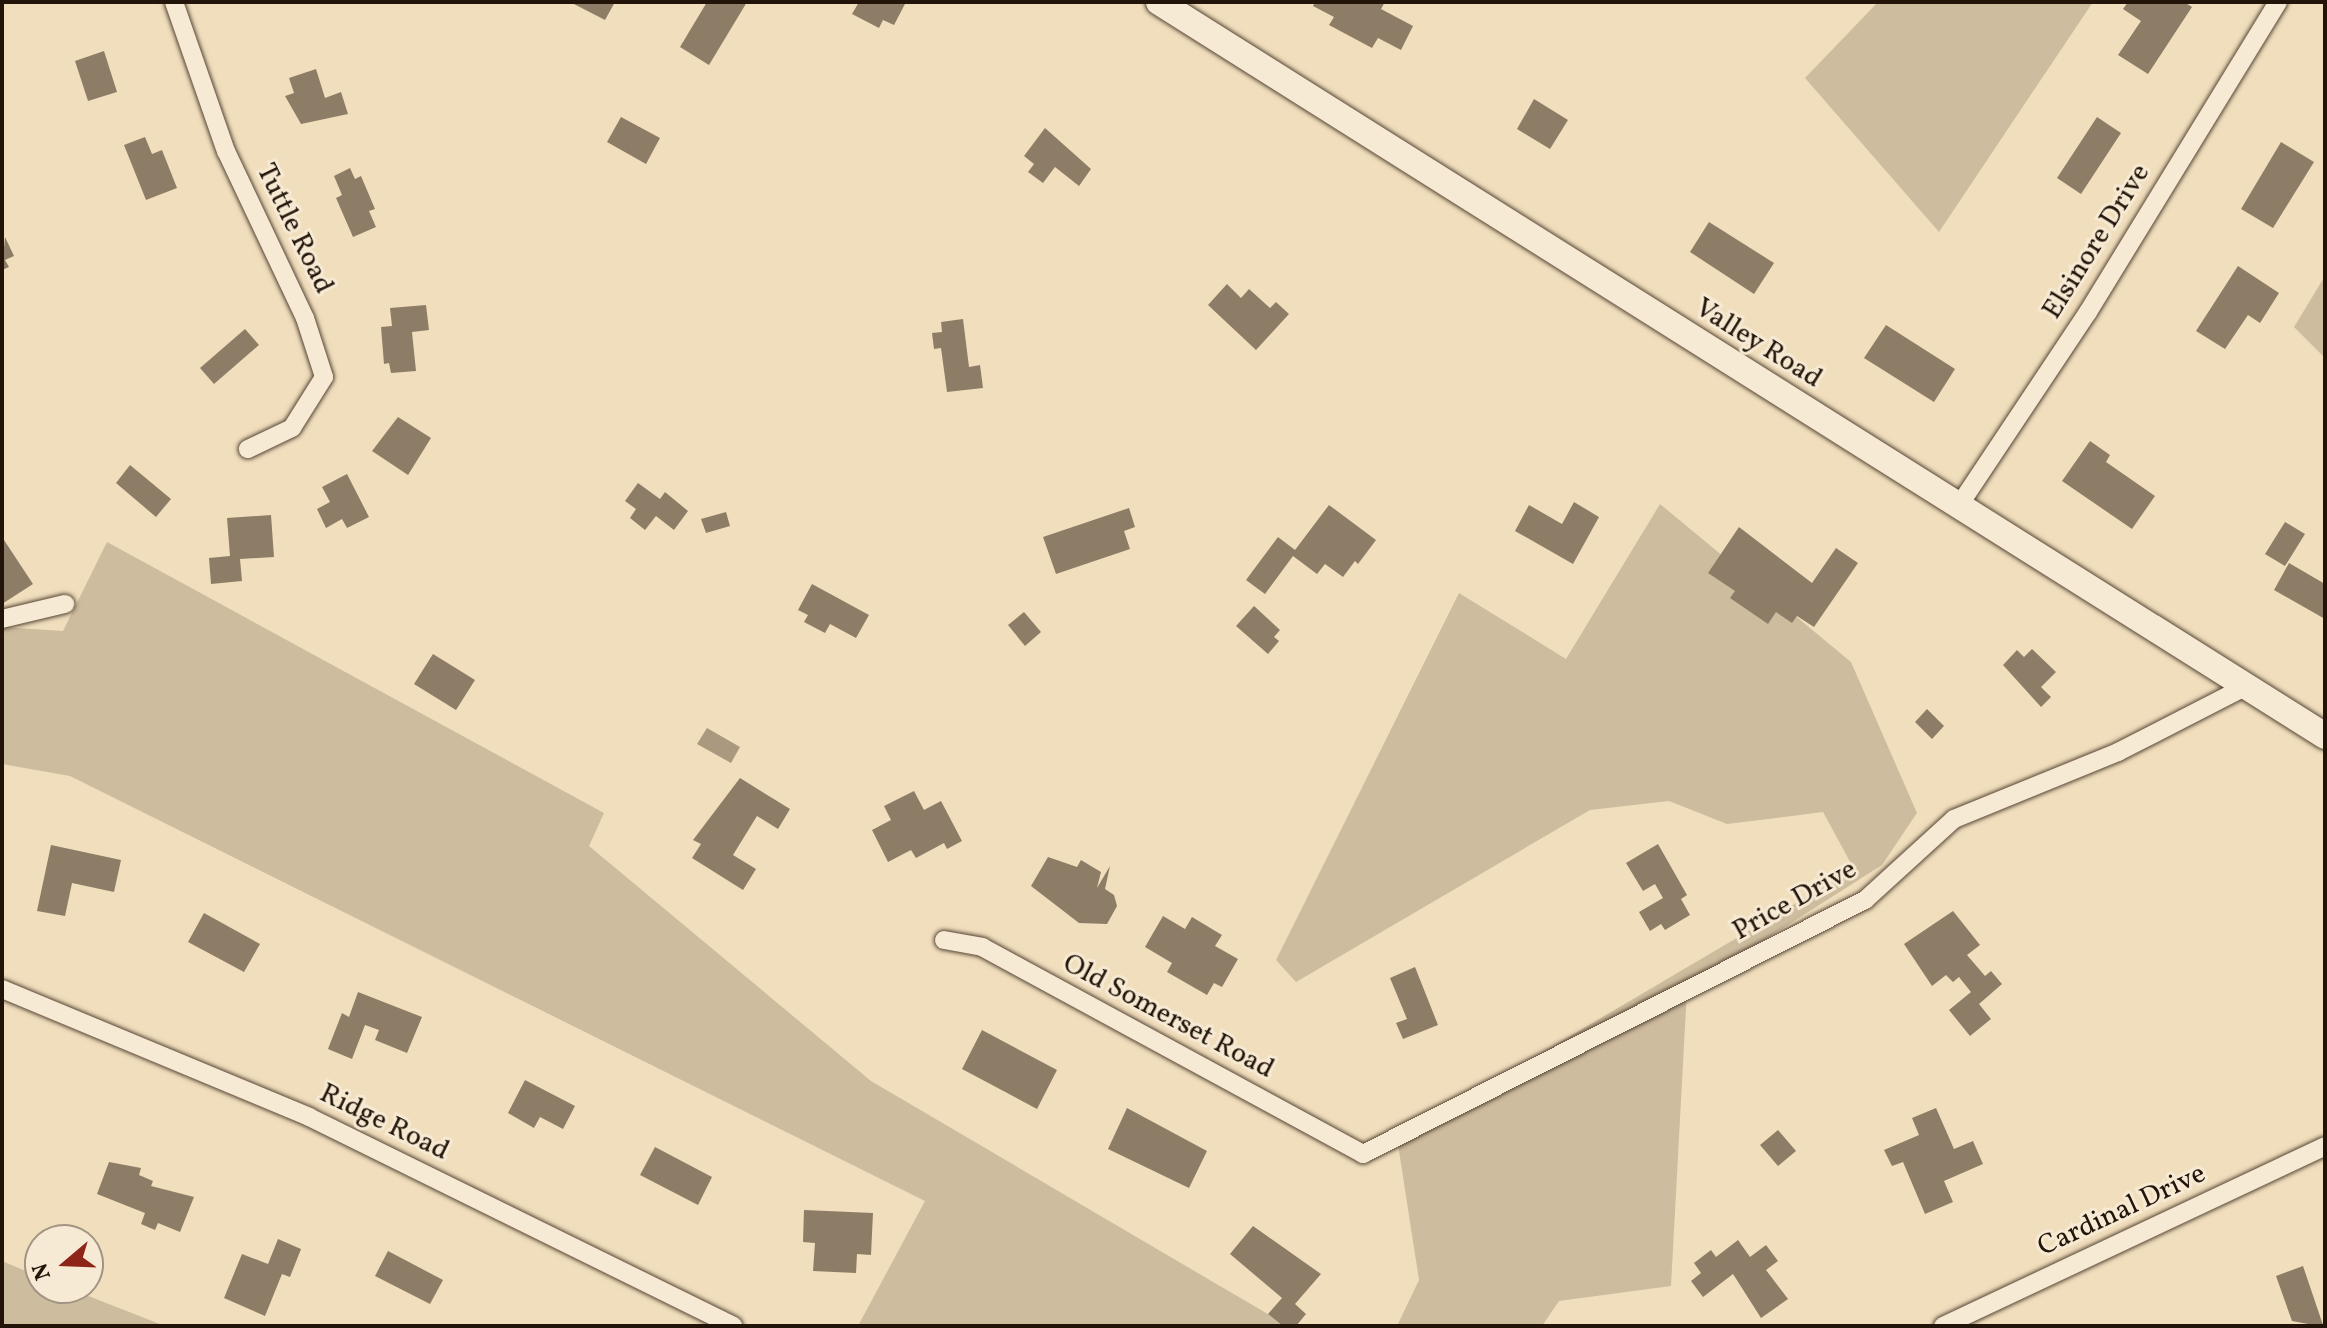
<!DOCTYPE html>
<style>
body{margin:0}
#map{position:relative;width:2327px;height:1328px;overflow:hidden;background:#f1debd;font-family:Vollkorn,serif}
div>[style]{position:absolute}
.green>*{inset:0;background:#cebc9e}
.water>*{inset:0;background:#ab997f}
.building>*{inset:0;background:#8e7d66}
.roads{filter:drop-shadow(0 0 2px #564635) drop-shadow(0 0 2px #564635)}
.street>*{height:18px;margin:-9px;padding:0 9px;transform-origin:9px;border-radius:9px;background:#f6ead4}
.secondary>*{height:26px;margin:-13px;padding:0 13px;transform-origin:13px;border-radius:13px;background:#f6ead4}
span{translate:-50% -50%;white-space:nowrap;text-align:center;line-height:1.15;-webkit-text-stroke:6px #f6ead4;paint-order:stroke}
.street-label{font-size:28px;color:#221408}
.frame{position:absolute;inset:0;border:4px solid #221408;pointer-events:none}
.north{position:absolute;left:24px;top:1224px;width:80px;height:80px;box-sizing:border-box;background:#f6ead4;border:2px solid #a19482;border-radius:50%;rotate:251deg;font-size:22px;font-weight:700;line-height:32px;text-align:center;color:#221408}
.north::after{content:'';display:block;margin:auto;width:28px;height:36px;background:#8f2418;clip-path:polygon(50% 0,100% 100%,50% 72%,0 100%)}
</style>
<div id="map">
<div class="green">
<i style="clip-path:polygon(1878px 2px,2093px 2px,1939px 232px,1805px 78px)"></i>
<i style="clip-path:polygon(2325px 276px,2325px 358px,2294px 327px)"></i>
<i style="clip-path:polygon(1660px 504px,1851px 662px,1917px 813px,1882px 865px,1687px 989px,1671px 1286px,1559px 1301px,1542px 1326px,1397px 1326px,1419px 1280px,1397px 1138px,1854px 869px,1823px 812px,1727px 824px,1669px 801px,1590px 810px,1296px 982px,1276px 960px,1459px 593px,1566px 659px)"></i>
<i style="clip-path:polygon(107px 542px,604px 813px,589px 846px,871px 1081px,1288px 1326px,858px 1326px,925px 1201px,70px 776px,2px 764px,2px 627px,63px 631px)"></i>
<i style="clip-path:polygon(2px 1261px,40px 1277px,40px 1288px,68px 1288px,165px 1326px,2px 1326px)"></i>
</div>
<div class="water">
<i style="clip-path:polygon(707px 728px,740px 747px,731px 763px,697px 744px)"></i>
</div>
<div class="building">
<i style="clip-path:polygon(570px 2px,615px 2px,605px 20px)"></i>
<i style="clip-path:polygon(707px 2px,747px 2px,709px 65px,680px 47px)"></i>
<i style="clip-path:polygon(859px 2px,906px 2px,894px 25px,883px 20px,879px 28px,852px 14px)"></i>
<i style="clip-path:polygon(1315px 2px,1385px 2px,1381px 9px,1413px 26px,1401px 50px,1378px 38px,1372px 48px,1329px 25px,1334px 17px,1313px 6px)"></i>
<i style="clip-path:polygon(2128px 2px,2184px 2px,2192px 7px,2148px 74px,2118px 55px,2141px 21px,2123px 9px)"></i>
<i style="clip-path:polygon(104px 51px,117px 92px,88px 101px,75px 61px)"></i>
<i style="clip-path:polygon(316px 69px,325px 98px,341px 92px,348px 114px,301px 124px,285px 96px,294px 93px,289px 78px)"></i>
<i style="clip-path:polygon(1534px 99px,1568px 120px,1550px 149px,1517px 129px)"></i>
<i style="clip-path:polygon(621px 117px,660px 138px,646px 164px,607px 142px)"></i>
<i style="clip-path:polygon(2097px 117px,2121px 133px,2081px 194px,2057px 178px)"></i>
<i style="clip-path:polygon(1045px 128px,1091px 169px,1079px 186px,1055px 167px,1043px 183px,1028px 172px,1034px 164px,1024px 156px)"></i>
<i style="clip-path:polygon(145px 137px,152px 154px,162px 150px,177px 188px,146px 200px,124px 145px)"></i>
<i style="clip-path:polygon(2281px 142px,2314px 162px,2273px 228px,2241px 209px)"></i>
<i style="clip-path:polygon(350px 168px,355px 179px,361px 176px,375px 209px,369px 211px,376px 227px,353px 237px,336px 198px,342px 195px,334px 176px)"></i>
<i style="clip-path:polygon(1709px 222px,1774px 263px,1754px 294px,1690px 252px)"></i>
<i style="clip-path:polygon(5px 237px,14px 256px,5px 260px,9px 267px,2px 270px)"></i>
<i style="clip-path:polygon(2238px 266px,2279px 293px,2260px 323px,2248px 315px,2225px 349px,2196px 331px)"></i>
<i style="clip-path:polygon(1227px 284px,1241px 298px,1249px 289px,1270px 308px,1276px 302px,1289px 314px,1256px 350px,1208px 305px)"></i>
<i style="clip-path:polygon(426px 305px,429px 330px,412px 332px,416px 371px,391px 373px,389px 363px,384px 364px,381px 327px,392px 326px,390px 308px)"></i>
<i style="clip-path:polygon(963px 319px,969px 367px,980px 365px,983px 388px,947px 392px,941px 348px,934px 349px,932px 333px,942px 332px,941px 322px)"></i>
<i style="clip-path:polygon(1886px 325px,1955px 369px,1934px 402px,1864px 358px)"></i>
<i style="clip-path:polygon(245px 329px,259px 345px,214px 384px,200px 368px)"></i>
<i style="clip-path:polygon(398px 417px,431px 438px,408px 475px,372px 451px)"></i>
<i style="clip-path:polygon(2090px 441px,2110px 455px,2106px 462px,2155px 496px,2132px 529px,2062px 481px)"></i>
<i style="clip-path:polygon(130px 465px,171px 499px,156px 517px,116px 483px)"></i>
<i style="clip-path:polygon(347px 474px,369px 517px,347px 528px,342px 519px,326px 528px,317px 509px,330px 502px,322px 487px)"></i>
<i style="clip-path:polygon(638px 483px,660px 499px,665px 492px,688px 511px,674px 530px,656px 516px,645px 530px,630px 518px,636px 509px,625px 501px)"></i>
<i style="clip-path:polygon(1574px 502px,1599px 517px,1573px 564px,1515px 531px,1529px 505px,1562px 524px)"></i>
<i style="clip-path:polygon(1329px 505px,1376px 540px,1358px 564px,1355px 561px,1343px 577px,1325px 564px,1317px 574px,1293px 556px,1265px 594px,1246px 580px,1278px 537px,1295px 550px)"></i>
<i style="clip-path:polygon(1129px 508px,1135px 527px,1124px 531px,1130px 549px,1056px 574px,1043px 537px)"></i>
<i style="clip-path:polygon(726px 512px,730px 526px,706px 533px,701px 519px)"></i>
<i style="clip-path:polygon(271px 515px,274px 557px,240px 559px,242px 581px,211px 584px,209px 558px,230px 556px,227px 518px)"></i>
<i style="clip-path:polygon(2285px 522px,2305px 534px,2285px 566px,2265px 554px)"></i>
<i style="clip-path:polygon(1739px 527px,1812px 583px,1836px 548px,1858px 563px,1814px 627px,1797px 616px,1792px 623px,1776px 612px,1768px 624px,1730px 598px,1735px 591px,1708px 573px)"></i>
<i style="clip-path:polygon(2px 537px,33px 584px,2px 604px)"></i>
<i style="clip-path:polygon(2289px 563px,2325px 584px,2325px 619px,2274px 590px)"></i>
<i style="clip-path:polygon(812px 584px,869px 615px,856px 638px,830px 624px,825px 633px,804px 622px,808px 615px,798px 610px)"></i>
<i style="clip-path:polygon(1254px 606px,1280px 630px,1274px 637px,1279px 641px,1268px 654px,1236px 626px)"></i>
<i style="clip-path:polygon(1024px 612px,1041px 632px,1025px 646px,1008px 625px)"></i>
<i style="clip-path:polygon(2032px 649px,2056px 672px,2041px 687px,2051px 697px,2041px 707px,2003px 665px,2017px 650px,2024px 657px)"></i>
<i style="clip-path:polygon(433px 654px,475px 680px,456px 710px,414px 684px)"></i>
<i style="clip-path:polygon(1927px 709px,1944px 726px,1932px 739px,1915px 722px)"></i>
<i style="clip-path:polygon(740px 778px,790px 809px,778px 829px,757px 816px,733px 855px,756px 869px,743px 890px,692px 858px,701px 844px,693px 840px)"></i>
<i style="clip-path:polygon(914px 791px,924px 810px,941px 801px,962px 841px,947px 849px,944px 843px,916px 858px,911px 850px,888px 862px,872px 830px,891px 820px,884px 806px)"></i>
<i style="clip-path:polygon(1658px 844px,1687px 895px,1681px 899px,1690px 915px,1665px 930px,1661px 924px,1650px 931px,1639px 912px,1663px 898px,1655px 884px,1643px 891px,1626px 863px)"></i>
<i style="clip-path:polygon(51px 845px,121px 860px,114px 892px,72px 883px,65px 916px,37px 911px)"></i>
<i style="clip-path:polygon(1048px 857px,1077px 867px,1081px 860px,1101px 872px,1097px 888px,1110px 866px,1105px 889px,1114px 895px,1117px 906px,1107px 924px,1079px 923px,1031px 886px)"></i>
<i style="clip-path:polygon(1953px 911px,1980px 945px,1967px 955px,1985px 976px,1991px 971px,2002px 984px,1979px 1004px,1991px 1019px,1970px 1036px,1949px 1010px,1971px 992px,1959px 977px,1953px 982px,1946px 975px,1932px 986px,1904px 944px)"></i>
<i style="clip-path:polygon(204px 913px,260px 944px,244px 972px,188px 942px)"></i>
<i style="clip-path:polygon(1163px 916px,1185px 929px,1192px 917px,1222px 935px,1215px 946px,1238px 959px,1222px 987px,1214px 983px,1207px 995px,1167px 972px,1172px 963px,1145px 947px)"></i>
<i style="clip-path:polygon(1415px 967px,1438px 1025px,1403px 1039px,1396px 1023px,1407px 1019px,1390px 978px)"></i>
<i style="clip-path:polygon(358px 992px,422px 1017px,407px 1053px,375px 1040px,379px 1030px,365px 1025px,352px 1059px,328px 1049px,342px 1013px,349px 1017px)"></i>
<i style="clip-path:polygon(982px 1030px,1057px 1070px,1037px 1109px,962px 1069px)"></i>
<i style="clip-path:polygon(525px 1080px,575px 1106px,563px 1129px,540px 1117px,534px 1128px,508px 1113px)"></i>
<i style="clip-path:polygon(1127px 1108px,1207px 1151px,1189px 1188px,1108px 1149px)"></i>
<i style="clip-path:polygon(1936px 1108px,1954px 1149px,1973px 1141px,1983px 1164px,1944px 1181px,1953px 1202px,1925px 1214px,1903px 1162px,1892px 1166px,1884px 1150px,1919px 1135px,1912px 1118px)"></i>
<i style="clip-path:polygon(1778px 1130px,1796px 1151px,1778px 1166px,1760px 1145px)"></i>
<i style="clip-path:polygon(655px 1147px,712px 1177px,698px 1205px,640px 1175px)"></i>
<i style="clip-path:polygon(109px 1162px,141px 1168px,139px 1175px,153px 1181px,151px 1186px,194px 1197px,180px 1232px,158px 1223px,155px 1230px,141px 1224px,145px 1213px,97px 1194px)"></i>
<i style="clip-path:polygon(804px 1210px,873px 1213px,871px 1255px,857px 1254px,856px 1273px,813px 1271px,815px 1243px,803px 1242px)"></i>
<i style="clip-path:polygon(1253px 1226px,1321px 1274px,1295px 1304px,1306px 1314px,1296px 1326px,1283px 1326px,1268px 1314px,1282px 1298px,1230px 1254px)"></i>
<i style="clip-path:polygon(278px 1239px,301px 1249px,290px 1277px,282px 1274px,265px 1316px,224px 1298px,242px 1254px,268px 1264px)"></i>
<i style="clip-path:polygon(1738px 1240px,1750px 1257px,1766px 1245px,1778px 1261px,1766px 1270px,1788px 1299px,1761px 1318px,1733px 1274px,1703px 1297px,1691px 1281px,1701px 1273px,1694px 1263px,1711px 1250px,1716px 1257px)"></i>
<i style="clip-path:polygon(388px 1251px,443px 1280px,430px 1304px,375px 1276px)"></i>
<i style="clip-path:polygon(2303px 1266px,2323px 1325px,2319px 1326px,2292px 1321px,2276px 1276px)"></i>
</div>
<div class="roads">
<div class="street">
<i style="left:174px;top:2px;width:158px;rotate:70.8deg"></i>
<i style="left:226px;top:151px;width:185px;rotate:64.7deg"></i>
<i style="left:305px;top:318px;width:62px;rotate:72.1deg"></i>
<i style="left:324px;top:377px;width:60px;rotate:122.1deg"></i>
<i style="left:292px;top:428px;width:49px;rotate:154.5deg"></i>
<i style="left:1958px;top:507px;width:234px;rotate:-56.3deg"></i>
<i style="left:2088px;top:312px;width:364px;rotate:-58.5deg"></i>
<i style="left:2px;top:619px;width:65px;rotate:-13.4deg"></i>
<i style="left:944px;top:940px;width:39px;rotate:10deg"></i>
<i style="left:982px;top:947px;width:434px;rotate:28.5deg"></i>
<i style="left:1363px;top:1154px;width:563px;rotate:-26.84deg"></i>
<i style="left:1865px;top:900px;width:120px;rotate:-42.3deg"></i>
<i style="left:1954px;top:819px;width:177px;rotate:-22.2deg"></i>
<i style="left:2118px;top:752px;width:143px;rotate:-27.1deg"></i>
<i style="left:2px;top:989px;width:333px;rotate:22.6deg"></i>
<i style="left:309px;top:1117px;width:473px;rotate:26.2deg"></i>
<i style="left:1943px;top:1326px;width:422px;rotate:-25.2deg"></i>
</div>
<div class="secondary">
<i style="left:1159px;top:2px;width:1378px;rotate:32.19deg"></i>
</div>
</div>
<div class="street-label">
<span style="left:294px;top:229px;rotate:64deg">Tuttle Road</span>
<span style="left:2097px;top:242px;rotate:-58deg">Elsinore Drive</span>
<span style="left:1758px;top:344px;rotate:32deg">Valley Road</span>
<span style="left:1795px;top:901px;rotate:-29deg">Price Drive</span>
<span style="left:1168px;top:1017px;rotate:28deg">Old Somerset Road</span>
<span style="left:384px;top:1123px;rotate:26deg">Ridge Road</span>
<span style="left:2122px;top:1211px;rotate:-25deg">Cardinal Drive</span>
</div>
<div class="frame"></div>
<div class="north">N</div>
</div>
